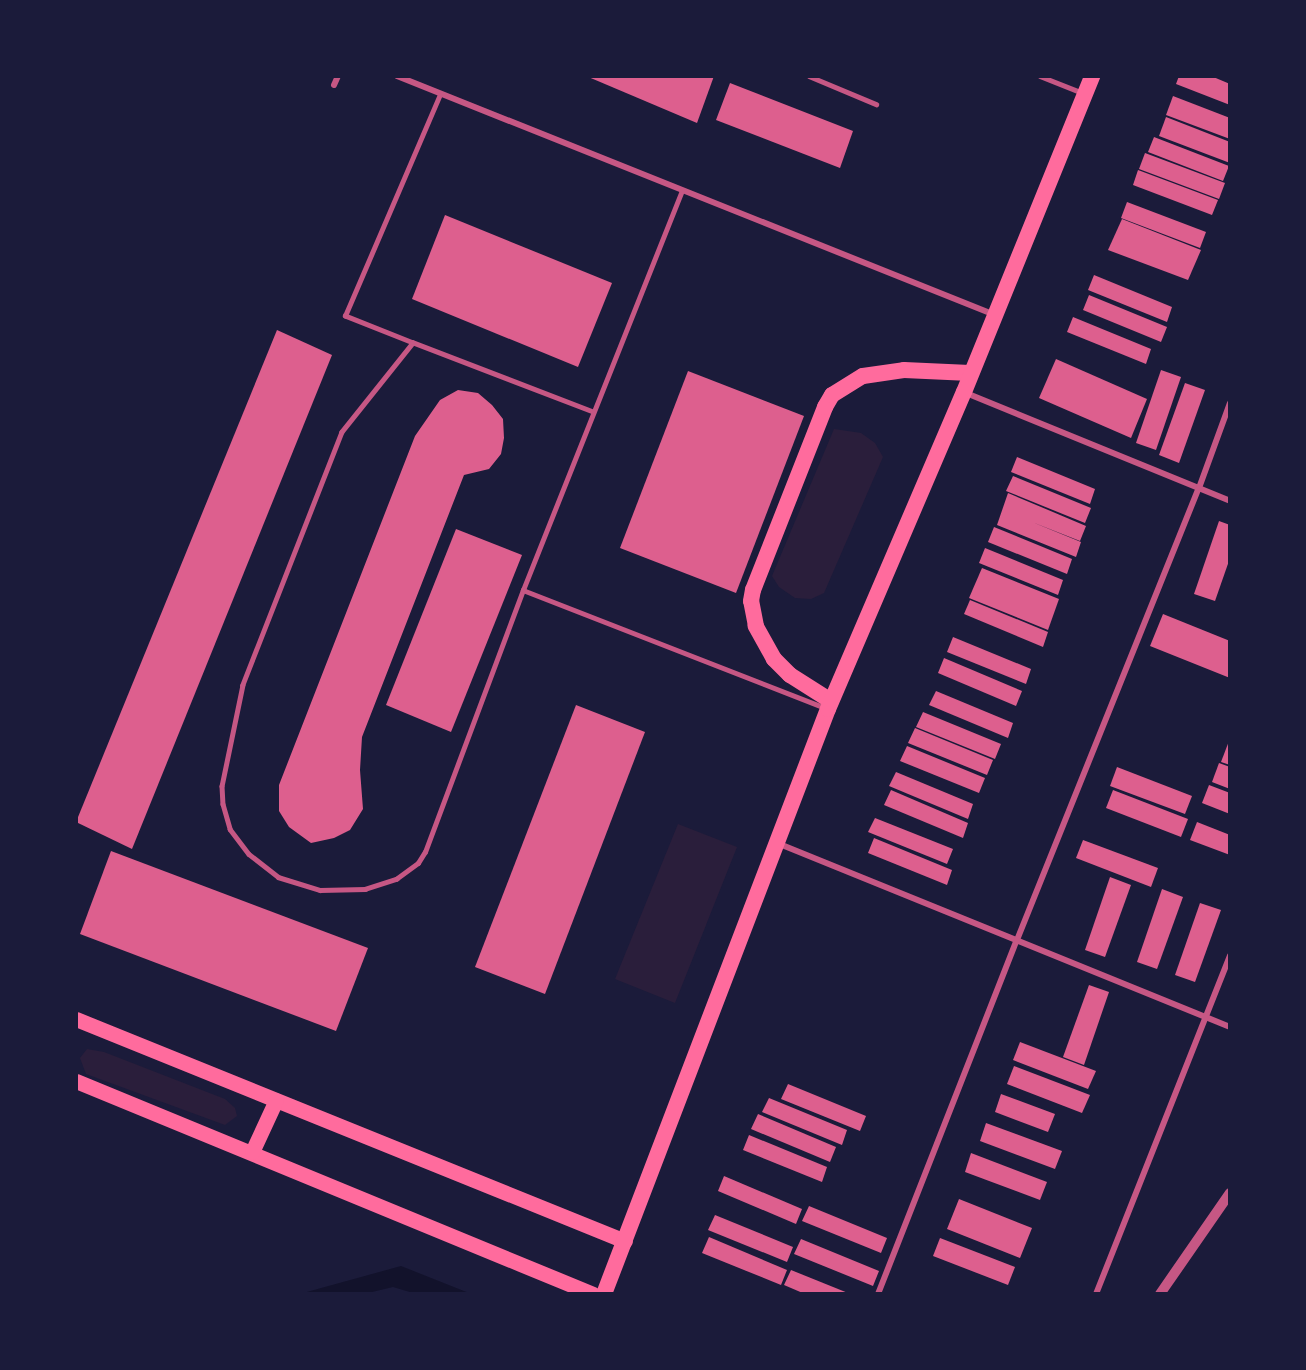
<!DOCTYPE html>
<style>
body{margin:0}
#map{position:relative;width:1306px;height:1370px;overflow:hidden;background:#1b1b3a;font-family:"Source Serif 4",serif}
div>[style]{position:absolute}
.green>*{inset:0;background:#2a1e3b}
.water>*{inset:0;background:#12122b}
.building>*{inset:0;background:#dd5f8e}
.service>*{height:4.5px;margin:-2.25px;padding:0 2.25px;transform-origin:2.25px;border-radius:2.25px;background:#c65784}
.minor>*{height:6px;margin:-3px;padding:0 3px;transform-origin:3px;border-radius:3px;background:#c65784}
.tertiary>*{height:10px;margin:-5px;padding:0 5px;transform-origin:5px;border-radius:5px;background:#c65784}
.primary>*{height:15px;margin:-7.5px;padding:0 7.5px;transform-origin:7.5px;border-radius:7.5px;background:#ff6b9d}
.trunk>*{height:16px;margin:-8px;padding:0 8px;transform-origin:8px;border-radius:8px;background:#ff6b9d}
span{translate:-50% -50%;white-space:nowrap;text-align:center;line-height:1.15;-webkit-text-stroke:6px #1b1b3a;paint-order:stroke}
.frame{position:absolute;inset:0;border:78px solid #1b1b3a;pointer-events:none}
</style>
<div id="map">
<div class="green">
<i style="clip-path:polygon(834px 429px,861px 433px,875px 443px,883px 457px,824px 593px,811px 599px,795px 598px,779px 587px,772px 576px)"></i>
<i style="clip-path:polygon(678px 824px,737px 847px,675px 1003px,615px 979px)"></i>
<i style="clip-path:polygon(87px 1049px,104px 1052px,225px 1099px,235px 1108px,237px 1116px,225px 1125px,86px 1074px,80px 1058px)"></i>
</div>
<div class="water">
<i style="clip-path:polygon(401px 1266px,469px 1293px,413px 1293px,393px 1287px,368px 1293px,303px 1293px)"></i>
</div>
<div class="building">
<i style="clip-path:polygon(586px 76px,714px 76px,697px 123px)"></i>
<i style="clip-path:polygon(1179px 76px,1211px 76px,1230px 84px,1230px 105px,1176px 84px)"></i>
<i style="clip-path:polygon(730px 83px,853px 131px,840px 168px,716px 120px)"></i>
<i style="clip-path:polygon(1173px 96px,1230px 118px,1230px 139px,1166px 115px)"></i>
<i style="clip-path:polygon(1166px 117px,1230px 142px,1230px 163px,1159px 136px)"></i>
<i style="clip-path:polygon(1154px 137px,1229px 166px,1223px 181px,1148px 152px)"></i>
<i style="clip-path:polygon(1145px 153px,1225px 183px,1219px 199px,1139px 169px)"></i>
<i style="clip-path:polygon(1138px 170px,1218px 200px,1212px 215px,1133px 185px)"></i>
<i style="clip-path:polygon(1127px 202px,1206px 232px,1200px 248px,1121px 218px)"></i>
<i style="clip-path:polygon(445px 215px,612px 283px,578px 367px,412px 299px)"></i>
<i style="clip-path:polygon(1122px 219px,1201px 250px,1188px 280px,1108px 250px)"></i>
<i style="clip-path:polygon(1094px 275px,1172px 307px,1167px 322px,1088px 290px)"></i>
<i style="clip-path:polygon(1089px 295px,1167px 327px,1161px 342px,1083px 310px)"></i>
<i style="clip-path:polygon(1073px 317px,1151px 349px,1146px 364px,1067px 332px)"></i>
<i style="clip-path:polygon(277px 330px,332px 355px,132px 849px,76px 822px)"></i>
<i style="clip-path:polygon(1056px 359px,1147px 399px,1131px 438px,1039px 398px)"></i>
<i style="clip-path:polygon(1161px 370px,1181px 377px,1156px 450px,1136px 443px)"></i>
<i style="clip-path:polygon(688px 371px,804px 416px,736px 593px,620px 548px)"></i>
<i style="clip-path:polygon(1185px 383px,1205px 390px,1179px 463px,1159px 455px)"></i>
<i style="clip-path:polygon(458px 390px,478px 393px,492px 405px,503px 419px,504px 438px,501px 454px,489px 469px,464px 475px,362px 737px,360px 770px,363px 809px,350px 830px,334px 838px,311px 843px,289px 827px,279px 811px,279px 785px,415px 436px,440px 400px)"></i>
<i style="clip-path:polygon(1017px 457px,1095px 489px,1090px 504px,1011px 472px)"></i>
<i style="clip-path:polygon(1013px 476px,1091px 508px,1085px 523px,1006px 491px)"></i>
<i style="clip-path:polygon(1008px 493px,1086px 526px,1080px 541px,1032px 522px,1081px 542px,1076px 557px,997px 525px)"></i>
<i style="clip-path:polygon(1219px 521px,1230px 525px,1230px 558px,1215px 601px,1194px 594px)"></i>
<i style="clip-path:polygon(994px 527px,1072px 559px,1067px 574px,988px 542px)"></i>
<i style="clip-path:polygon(456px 529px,522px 555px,451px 732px,386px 705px)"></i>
<i style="clip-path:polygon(985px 548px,1063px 580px,1058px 595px,979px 563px)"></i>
<i style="clip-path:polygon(982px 568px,1059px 599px,1048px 630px,969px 598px)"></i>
<i style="clip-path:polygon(970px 600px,1048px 632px,1043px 647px,964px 614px)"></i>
<i style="clip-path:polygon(1163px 614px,1230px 641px,1230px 678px,1150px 646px)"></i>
<i style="clip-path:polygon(953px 637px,1031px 669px,1026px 684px,947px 652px)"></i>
<i style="clip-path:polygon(944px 658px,1022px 691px,1016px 706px,938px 673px)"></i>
<i style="clip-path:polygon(936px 691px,1013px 723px,1008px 738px,929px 705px)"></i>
<i style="clip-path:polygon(576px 705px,645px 732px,545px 994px,475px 967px)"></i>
<i style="clip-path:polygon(923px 712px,1001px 744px,995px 759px,916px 727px)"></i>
<i style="clip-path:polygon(915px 728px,993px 760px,987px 775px,908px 743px)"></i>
<i style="clip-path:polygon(1229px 741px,1230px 741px,1230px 765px,1221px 762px)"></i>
<i style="clip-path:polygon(907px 746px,985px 778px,979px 793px,900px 761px)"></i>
<i style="clip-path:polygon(1219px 763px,1230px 767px,1230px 789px,1212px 782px)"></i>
<i style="clip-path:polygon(1117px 767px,1192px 796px,1185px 814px,1110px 786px)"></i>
<i style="clip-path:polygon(896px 772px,973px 804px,968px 819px,889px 786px)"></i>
<i style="clip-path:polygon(1209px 785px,1230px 793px,1230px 814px,1202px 803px)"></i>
<i style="clip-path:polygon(891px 790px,968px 823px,963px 838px,884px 805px)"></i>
<i style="clip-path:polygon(1113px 790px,1188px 819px,1181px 837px,1106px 808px)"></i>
<i style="clip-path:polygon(875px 818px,953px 849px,947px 864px,868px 832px)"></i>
<i style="clip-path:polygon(1197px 822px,1230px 835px,1230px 855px,1190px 840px)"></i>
<i style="clip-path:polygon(874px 838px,952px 870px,947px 885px,868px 853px)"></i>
<i style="clip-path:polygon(1083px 840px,1158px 868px,1151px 887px,1076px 858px)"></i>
<i style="clip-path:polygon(111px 851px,368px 948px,336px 1031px,80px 934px)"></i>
<i style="clip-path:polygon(1110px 877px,1131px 885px,1105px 957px,1085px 950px)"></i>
<i style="clip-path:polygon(1162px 889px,1183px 897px,1157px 969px,1137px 962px)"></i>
<i style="clip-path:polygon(1200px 903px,1221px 910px,1195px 982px,1175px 975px)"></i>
<i style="clip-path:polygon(1089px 985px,1109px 992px,1084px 1065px,1063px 1057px)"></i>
<i style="clip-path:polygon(1020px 1042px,1096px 1071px,1088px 1089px,1013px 1060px)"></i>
<i style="clip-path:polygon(1014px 1066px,1090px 1095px,1082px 1113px,1007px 1084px)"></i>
<i style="clip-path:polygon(788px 1084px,866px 1116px,860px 1131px,781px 1099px)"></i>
<i style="clip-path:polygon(1001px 1094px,1055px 1114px,1048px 1132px,995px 1112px)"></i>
<i style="clip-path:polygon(769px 1098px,847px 1130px,842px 1145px,762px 1112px)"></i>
<i style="clip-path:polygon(758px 1114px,836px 1147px,830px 1162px,751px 1129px)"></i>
<i style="clip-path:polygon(986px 1123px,1062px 1151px,1055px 1169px,980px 1141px)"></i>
<i style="clip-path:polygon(749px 1135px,827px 1167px,822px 1182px,743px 1150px)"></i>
<i style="clip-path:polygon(971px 1153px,1047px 1182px,1040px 1200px,965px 1172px)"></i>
<i style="clip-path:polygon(724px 1176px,802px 1209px,796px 1224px,718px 1191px)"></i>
<i style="clip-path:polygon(959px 1199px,1032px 1228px,1020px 1258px,947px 1229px)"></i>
<i style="clip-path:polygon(809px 1206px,887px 1238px,881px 1253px,802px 1221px)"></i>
<i style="clip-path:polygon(715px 1215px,793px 1247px,787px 1262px,708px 1230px)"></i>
<i style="clip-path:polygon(709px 1237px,787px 1270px,781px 1285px,702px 1253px)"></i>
<i style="clip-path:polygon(940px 1238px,1015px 1267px,1008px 1285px,933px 1256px)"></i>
<i style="clip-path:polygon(801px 1239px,879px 1271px,873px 1286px,794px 1254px)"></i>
<i style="clip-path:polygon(791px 1270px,848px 1293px,848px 1294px,805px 1294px,784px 1285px)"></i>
</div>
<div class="service">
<i style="left:809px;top:76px;width:73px;rotate:22.7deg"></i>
<i style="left:1040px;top:76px;width:46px;rotate:21.6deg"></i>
<i style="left:413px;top:343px;width:73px;rotate:-158.3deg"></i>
<i style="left:345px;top:316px;width:241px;rotate:-66.8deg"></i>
<i style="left:593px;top:412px;width:193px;rotate:-159deg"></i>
<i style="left:413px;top:343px;width:114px;rotate:128.6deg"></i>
<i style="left:342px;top:432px;width:272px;rotate:111.4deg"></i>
<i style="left:243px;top:685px;width:103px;rotate:101.7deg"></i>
<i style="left:222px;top:786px;width:18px;rotate:87deg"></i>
<i style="left:223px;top:804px;width:26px;rotate:74deg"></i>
<i style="left:230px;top:829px;width:31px;rotate:53deg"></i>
<i style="left:249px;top:854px;width:37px;rotate:38deg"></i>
<i style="left:278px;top:877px;width:44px;rotate:17.2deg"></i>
<i style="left:320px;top:890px;width:45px;rotate:-1.3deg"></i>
<i style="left:365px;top:889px;width:33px;rotate:-18deg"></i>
<i style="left:396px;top:879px;width:27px;rotate:-36deg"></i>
<i style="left:418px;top:863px;width:13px;rotate:-58deg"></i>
<i style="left:425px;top:852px;width:280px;rotate:-69.5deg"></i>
<i style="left:523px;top:590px;width:430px;rotate:-68.3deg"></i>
<i style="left:523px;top:590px;width:324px;rotate:21.3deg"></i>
</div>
<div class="minor">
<i style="left:397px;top:76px;width:644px;rotate:21.78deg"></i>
<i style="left:334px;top:85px;width:10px;rotate:-66deg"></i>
<i style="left:966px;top:393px;width:285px;rotate:22.2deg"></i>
<i style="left:777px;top:843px;width:489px;rotate:22.1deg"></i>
<i style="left:878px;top:1294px;width:380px;rotate:-68.6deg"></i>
<i style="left:1017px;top:940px;width:487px;rotate:-68.1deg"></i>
<i style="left:1199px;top:488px;width:90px;rotate:-70deg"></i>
<i style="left:1096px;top:1294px;width:364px;rotate:-68.4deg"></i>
</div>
<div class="tertiary">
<i style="left:1160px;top:1294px;width:123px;rotate:-55.3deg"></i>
</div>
<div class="primary">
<i style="left:76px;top:1019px;width:592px;rotate:22.02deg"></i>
<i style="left:76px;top:1081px;width:559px;rotate:22.39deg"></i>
<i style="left:252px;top:1152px;width:57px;rotate:-65.2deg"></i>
</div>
<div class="trunk">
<i style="left:831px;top:701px;width:49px;rotate:-147.6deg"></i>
<i style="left:790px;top:675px;width:23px;rotate:-135deg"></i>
<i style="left:774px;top:659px;width:38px;rotate:-119deg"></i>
<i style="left:756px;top:626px;width:25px;rotate:-101deg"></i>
<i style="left:751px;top:601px;width:11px;rotate:-80deg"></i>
<i style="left:753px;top:590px;width:197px;rotate:-68.5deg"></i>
<i style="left:825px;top:407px;width:14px;rotate:-60deg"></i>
<i style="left:832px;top:395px;width:36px;rotate:-32deg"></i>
<i style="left:863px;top:376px;width:41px;rotate:-8.3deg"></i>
<i style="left:904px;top:370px;width:66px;rotate:2.6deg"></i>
<i style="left:604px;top:1294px;width:626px;rotate:-69.05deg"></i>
<i style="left:828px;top:709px;width:345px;rotate:-66.8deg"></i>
<i style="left:964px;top:392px;width:341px;rotate:-67.9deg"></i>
</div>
<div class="frame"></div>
</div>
